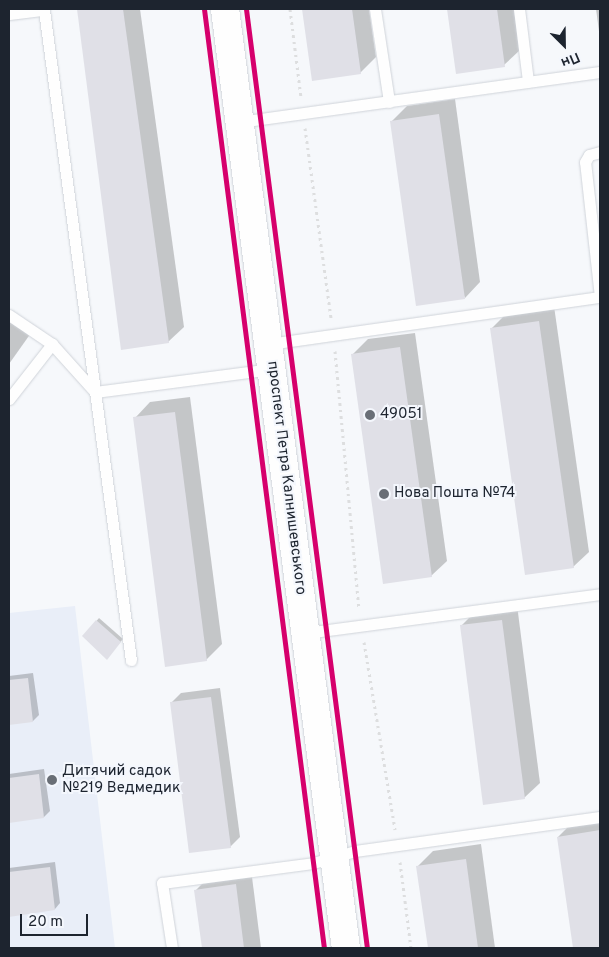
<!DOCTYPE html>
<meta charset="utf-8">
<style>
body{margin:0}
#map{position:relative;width:609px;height:957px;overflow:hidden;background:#f6f8fb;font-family:Overpass,sans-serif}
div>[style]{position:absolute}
.built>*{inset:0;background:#e9eef8}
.shadow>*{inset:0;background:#0003}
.building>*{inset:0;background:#e0e0e7}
.path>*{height:3px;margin-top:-1.5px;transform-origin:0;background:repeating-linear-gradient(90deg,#dddedf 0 2.5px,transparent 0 6.5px)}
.roads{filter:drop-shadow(0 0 1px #cfd3d9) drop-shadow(0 0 1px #cfd3d9)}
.lane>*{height:11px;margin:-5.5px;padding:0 5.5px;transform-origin:5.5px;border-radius:5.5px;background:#fefefe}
.secondary>*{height:28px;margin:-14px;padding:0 14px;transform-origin:14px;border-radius:14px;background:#fefefe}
.cycleway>*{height:5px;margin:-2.5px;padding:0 2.5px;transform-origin:2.5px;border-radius:2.5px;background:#d6006c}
.dots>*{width:14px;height:14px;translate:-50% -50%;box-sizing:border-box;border:2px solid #f4f7fd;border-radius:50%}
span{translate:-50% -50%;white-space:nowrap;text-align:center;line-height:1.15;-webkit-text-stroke:4px #f4f7fd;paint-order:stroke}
.poi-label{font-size:15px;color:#1d242f}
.left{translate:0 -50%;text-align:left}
.street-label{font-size:15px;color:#1d242f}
.frame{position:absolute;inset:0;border:10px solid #1d242f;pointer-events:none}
.north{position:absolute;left:539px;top:20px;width:50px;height:50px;-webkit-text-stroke:4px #f4f7fd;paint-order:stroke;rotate:157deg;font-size:14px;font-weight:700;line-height:20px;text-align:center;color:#1d242f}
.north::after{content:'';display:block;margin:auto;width:18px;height:22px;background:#1d242f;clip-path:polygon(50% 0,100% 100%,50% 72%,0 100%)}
.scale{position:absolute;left:20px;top:914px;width:68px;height:22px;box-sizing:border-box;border:2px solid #1d242f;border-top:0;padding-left:6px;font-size:15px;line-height:18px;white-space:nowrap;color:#1d242f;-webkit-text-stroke:4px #f4f7fd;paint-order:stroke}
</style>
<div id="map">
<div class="built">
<i style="clip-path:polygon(75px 606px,115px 948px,9px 948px,9px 613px)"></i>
</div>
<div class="shadow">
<i style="clip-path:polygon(78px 9px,140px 9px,184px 327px,168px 342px,122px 348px)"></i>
<i style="clip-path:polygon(303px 9px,369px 9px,376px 57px,360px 73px,313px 79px)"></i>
<i style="clip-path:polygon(448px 9px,514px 9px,520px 50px,504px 65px,457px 72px)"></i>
<i style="clip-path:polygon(596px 9px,600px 9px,600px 39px)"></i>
<i style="clip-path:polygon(455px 99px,480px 282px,465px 298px,392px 121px,407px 106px)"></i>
<i style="clip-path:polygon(554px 306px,589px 552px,573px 567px,491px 329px,507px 313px)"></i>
<i style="clip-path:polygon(9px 317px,31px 333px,9px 364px)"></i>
<i style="clip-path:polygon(415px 333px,447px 561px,431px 576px,352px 355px,368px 339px)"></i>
<i style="clip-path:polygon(190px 397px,222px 644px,206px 660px,135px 418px,150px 402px)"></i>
<i style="clip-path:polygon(517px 605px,540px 783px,524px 798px,461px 626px,477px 610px)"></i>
<i style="clip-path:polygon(99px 618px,123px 639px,109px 655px,84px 636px)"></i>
<i style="clip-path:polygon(33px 673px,39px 715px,33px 721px,9px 724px,9px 676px)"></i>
<i style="clip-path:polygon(220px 688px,240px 837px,230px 847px,171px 703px,181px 693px)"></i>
<i style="clip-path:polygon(44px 769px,50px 811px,44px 817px,9px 822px,9px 774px)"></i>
<i style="clip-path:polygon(600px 818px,600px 948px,574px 948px,558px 837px,574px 821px)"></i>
<i style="clip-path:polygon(481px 844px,495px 948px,429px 948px,418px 866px,433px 851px)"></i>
<i style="clip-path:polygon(55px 862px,60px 903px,55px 909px,9px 915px,9px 868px)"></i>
<i style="clip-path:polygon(251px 869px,261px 948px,203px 948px,196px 890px,211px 875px)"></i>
</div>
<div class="building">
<i style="clip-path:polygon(77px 9px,123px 9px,169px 343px,121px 350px)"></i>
<i style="clip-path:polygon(302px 9px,352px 9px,361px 74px,312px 81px)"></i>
<i style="clip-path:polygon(447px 9px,497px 9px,505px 67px,456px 74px)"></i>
<i style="clip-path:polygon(439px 114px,465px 299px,416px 306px,390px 121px)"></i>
<i style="clip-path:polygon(539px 321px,574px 568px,525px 575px,490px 328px)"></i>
<i style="clip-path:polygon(400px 347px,432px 577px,383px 584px,351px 354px)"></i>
<i style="clip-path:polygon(175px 412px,207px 661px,165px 667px,133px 417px)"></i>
<i style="clip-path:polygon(96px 620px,121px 642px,107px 660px,82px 636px)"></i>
<i style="clip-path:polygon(502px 620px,525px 799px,483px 805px,460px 625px)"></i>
<i style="clip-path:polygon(28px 678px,33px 722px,9px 725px,9px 680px)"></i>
<i style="clip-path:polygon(211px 697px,231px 848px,189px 853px,170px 702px)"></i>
<i style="clip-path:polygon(39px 774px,44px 818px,9px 823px,9px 778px)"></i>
<i style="clip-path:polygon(600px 830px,600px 948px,573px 948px,557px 837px)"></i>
<i style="clip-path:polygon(466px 859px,478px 948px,428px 948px,416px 866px)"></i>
<i style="clip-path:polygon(50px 867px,55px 910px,9px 917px,9px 872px)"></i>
<i style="clip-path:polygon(236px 884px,244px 948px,202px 948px,194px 890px)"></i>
</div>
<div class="path">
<i style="left:290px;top:9px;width:89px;rotate:82.9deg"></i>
<i style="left:305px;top:128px;width:192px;rotate:82.2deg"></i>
<i style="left:335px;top:351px;width:259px;rotate:84.7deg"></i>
<i style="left:364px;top:642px;width:190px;rotate:80.6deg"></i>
<i style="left:400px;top:862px;width:87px;rotate:82.7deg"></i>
</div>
<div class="roads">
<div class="lane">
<i style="left:375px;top:9px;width:94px;rotate:81.4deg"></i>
<i style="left:519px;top:9px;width:73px;rotate:82.9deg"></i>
<i style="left:9px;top:14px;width:35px;rotate:-7deg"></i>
<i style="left:44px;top:10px;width:656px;rotate:82.38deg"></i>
<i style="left:239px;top:122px;width:364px;rotate:-7.9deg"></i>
<i style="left:9px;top:315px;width:52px;rotate:34deg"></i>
<i style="left:52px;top:344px;width:64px;rotate:48.1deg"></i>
<i style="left:95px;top:392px;width:178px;rotate:-7.4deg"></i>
<i style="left:269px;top:344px;width:334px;rotate:-8.1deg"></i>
<i style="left:600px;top:297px;width:136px;rotate:-96.3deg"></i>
<i style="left:585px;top:162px;width:8px;rotate:-60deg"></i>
<i style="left:589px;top:155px;width:11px;rotate:-15deg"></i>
<i style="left:9px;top:399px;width:70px;rotate:-52deg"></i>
<i style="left:305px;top:633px;width:298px;rotate:-7.5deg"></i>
<i style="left:172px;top:948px;width:66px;rotate:-98.7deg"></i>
<i style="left:162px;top:883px;width:152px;rotate:-7.5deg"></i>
<i style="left:313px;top:863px;width:44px;rotate:-15.9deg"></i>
<i style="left:355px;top:851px;width:247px;rotate:-7.9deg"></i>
</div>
<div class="secondary">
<i style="left:225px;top:9px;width:947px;rotate:82.66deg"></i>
</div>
</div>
<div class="cycleway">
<i style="left:204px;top:9px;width:947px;rotate:82.72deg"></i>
<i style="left:246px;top:9px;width:947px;rotate:82.66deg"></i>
</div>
<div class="dots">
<i style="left:370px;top:415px;background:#696e76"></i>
<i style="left:384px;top:494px;background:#696e76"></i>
<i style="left:52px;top:780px;background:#696e76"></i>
</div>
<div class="poi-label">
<span class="left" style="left:380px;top:415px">49051</span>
<span class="left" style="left:394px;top:494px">Нова Пошта №74</span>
<span class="left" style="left:62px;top:780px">Дитячий садок<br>№219 Ведмедик</span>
</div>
<div class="street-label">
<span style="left:286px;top:478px;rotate:83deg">проспект Петра Калнишевського</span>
</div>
<div class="frame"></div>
<div class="north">Пн</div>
<div class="scale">20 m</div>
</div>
